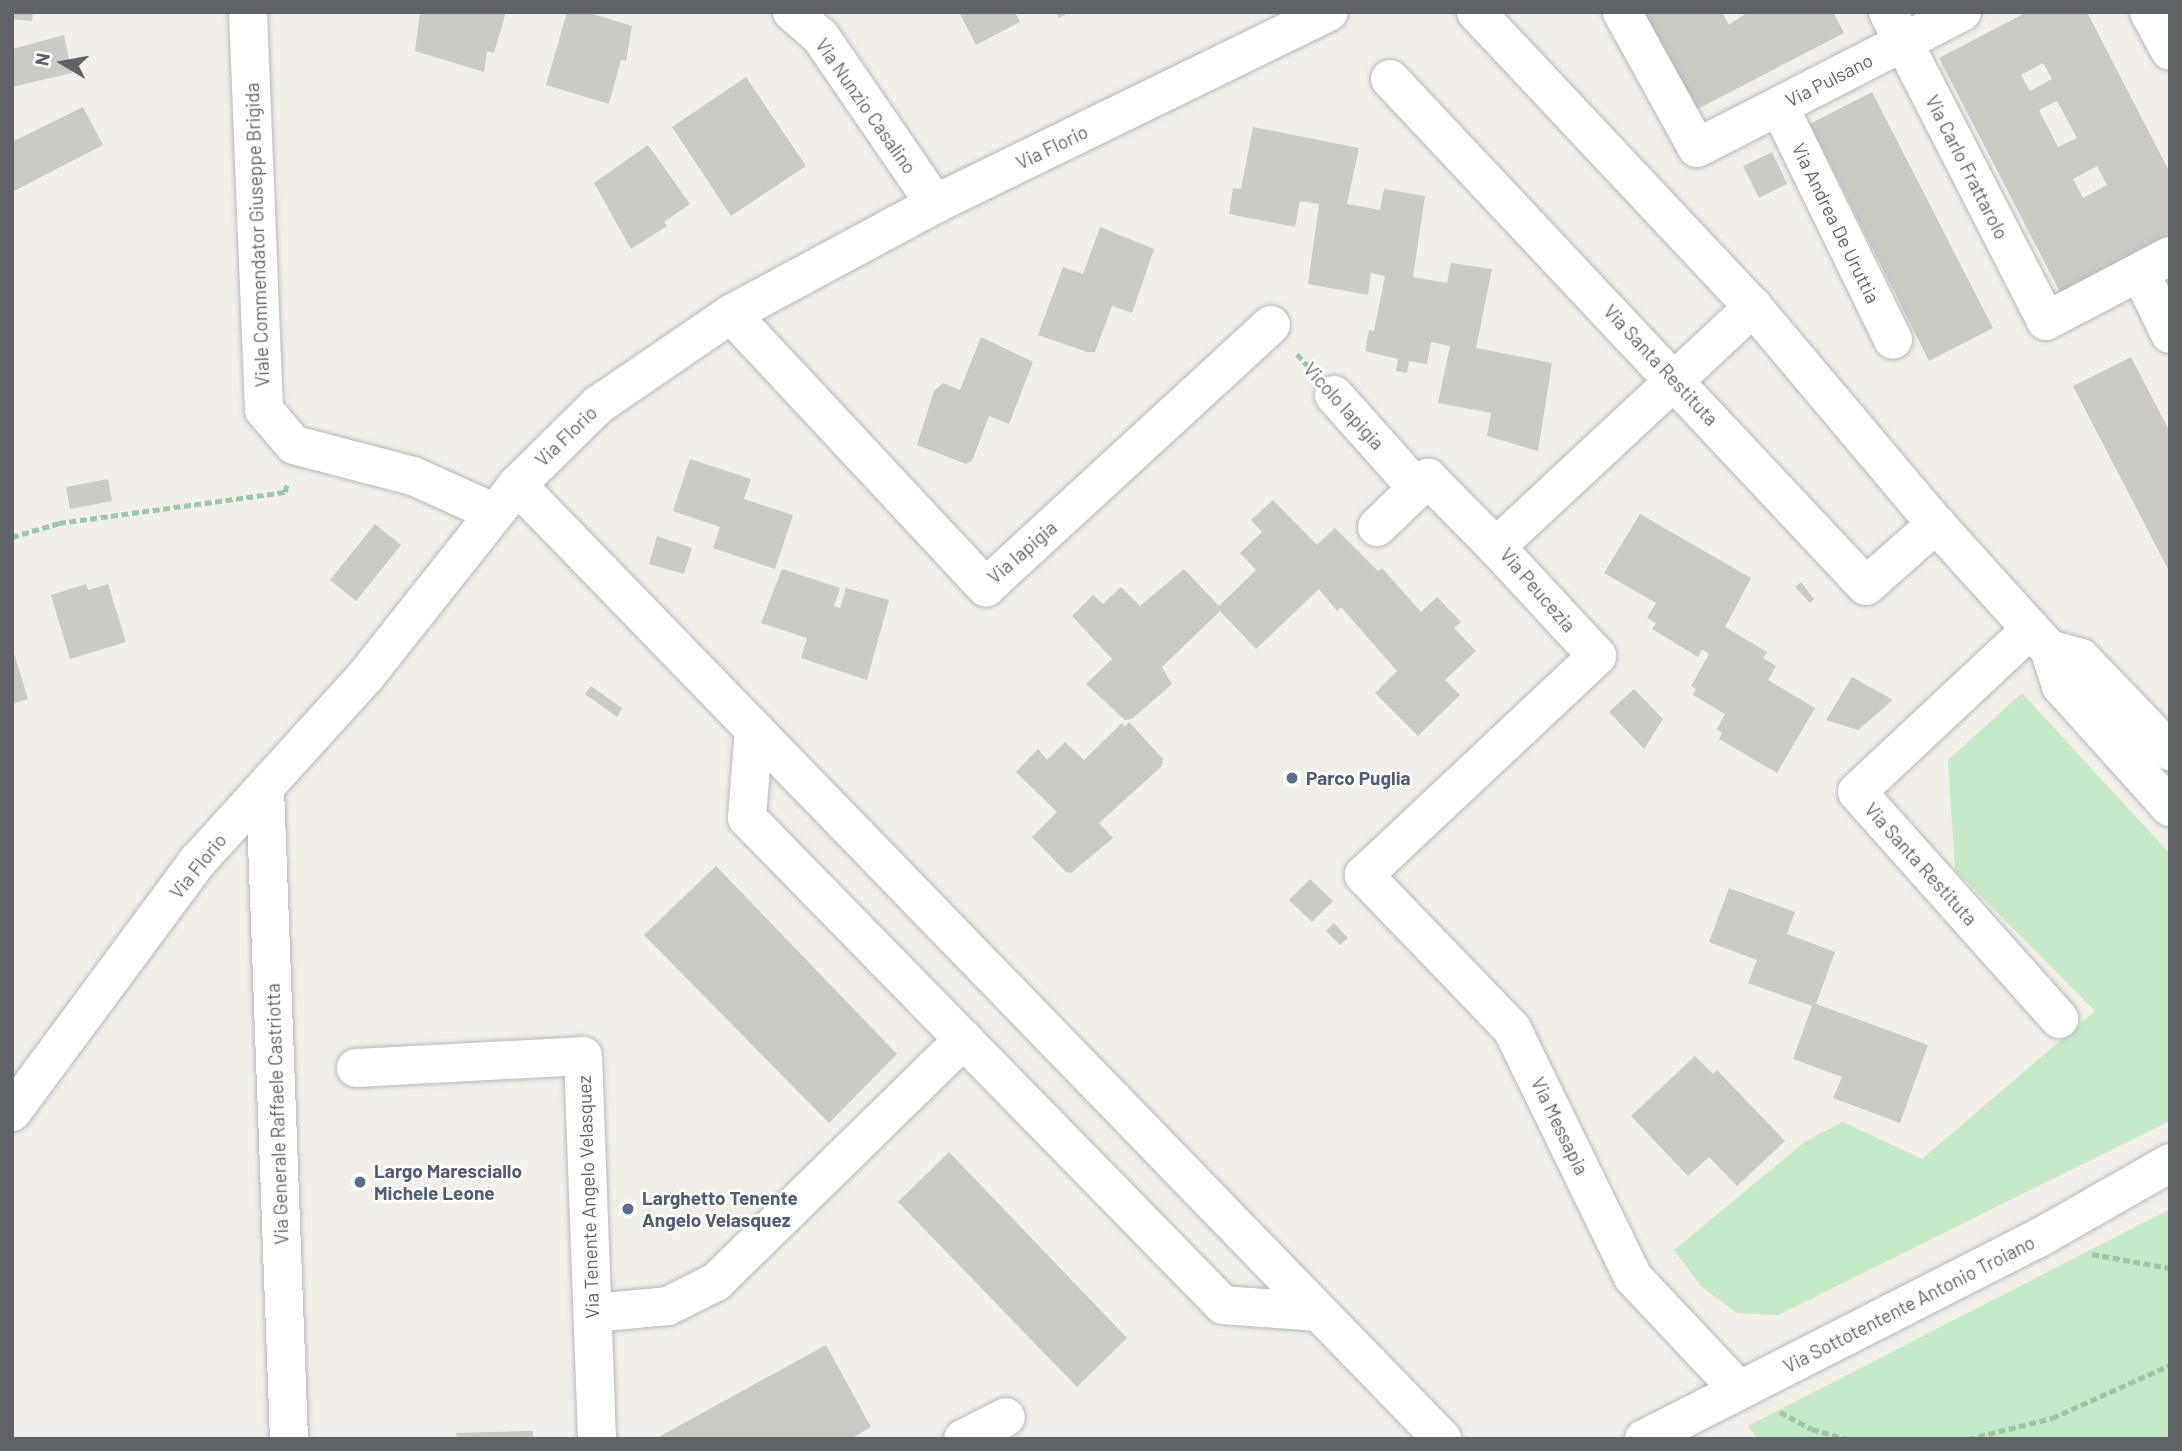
<!DOCTYPE html>
<style>
body{margin:0}
#map{position:relative;width:2182px;height:1451px;overflow:hidden;background:#f1efe8;font-family:Barlow,sans-serif}
div>[style]{position:absolute}
.green>*{inset:0;background:#c5e8c5}
.building>*{inset:0;background:#cccac5}
.path>*{height:4.5px;margin-top:-2.25px;transform-origin:0;background:repeating-linear-gradient(90deg,#9cc7a9 0 7px,transparent 0 10.5px)}
.roads{filter:drop-shadow(0 0 2px #b5b8bc) drop-shadow(0 0 2px #b5b8bc)}
.minor>*{height:38px;margin:-19px;padding:0 19px;transform-origin:19px;border-radius:19px;background:#fff}
.dots>*{width:19px;height:19px;translate:-50% -50%;box-sizing:border-box;border:4px solid #fff;border-radius:50%}
span{translate:-50% -50%;white-space:nowrap;text-align:center;line-height:1.15;-webkit-text-stroke:5px #fff;paint-order:stroke}
.street-label{font-size:19px;color:#5f6368}
.service-label{font-size:19px;color:#4e5e75;font-weight:700}
.left{translate:0 -50%;text-align:left}
.frame{position:absolute;inset:0;border:14px solid #5f6368;pointer-events:none}
.north{position:absolute;left:28px;top:28px;width:70px;height:70px;-webkit-text-stroke:5px #fff;paint-order:stroke;rotate:280deg;font-size:19px;font-weight:700;line-height:28px;text-align:center;color:#5f6368}
.north::after{content:'';display:block;margin:auto;width:24px;height:32px;background:#5f6368;clip-path:polygon(50% 0,100% 100%,50% 72%,0 100%)}
</style>
<div id="map">
<div class="green">
<i style="clip-path:polygon(2022px 693px,2170px 854px,2170px 1121px,1778px 1315px,1737px 1313px,1701px 1286px,1674px 1250px,1806px 1141px,1843px 1122px,1922px 1159px,2095px 1011px,1955px 870px,1948px 760px)"></i>
<i style="clip-path:polygon(2170px 1209px,2170px 1439px,1757px 1439px,1748px 1426px)"></i>
</div>
<div class="building">
<i style="clip-path:polygon(12px 12px,33px 12px,32px 21px,12px 19px)"></i>
<i style="clip-path:polygon(420px 12px,506px 12px,494px 53px,487px 51px,484px 72px,415px 51px)"></i>
<i style="clip-path:polygon(567px 12px,587px 12px,632px 26px,626px 61px,621px 60px,609px 104px,546px 85px)"></i>
<i style="clip-path:polygon(959px 12px,1015px 12px,1020px 22px,976px 45px)"></i>
<i style="clip-path:polygon(1055px 12px,1070px 12px,1059px 18px)"></i>
<i style="clip-path:polygon(1640px 12px,1722px 12px,1729px 25px,1748px 12px,1833px 12px,1844px 33px,1692px 112px)"></i>
<i style="clip-path:polygon(evenodd,2027px 12px,2087px 12px,2170px 173px,2170px 236px,2060px 292px,1939px 58px,2027px 12px,2043px 63px,2052px 79px,2030px 91px,2021px 75px,2043px 63px,2027px 12px,2057px 101px,2077px 138px,2058px 147px,2039px 110px,2057px 101px,2027px 12px,2097px 166px,2107px 185px,2083px 198px,2073px 179px,2097px 166px)"></i>
<i style="clip-path:polygon(64px 35px,72px 73px,12px 87px,12px 49px)"></i>
<i style="clip-path:polygon(746px 77px,806px 166px,731px 216px,672px 127px)"></i>
<i style="clip-path:polygon(1872px 92px,1993px 328px,1929px 361px,1810px 124px)"></i>
<i style="clip-path:polygon(83px 107px,103px 145px,12px 192px,12px 142px)"></i>
<i style="clip-path:polygon(1253px 127px,1359px 148px,1347px 204px,1380px 210px,1384px 189px,1425px 196px,1413px 277px,1447px 283px,1451px 263px,1492px 269px,1476px 348px,1552px 363px,1538px 451px,1487px 436px,1491px 413px,1438px 403px,1450px 346px,1431px 342px,1427px 364px,1409px 361px,1407px 373px,1396px 371px,1398px 359px,1365px 351px,1369px 330px,1374px 331px,1385px 276px,1371px 273px,1368px 295px,1308px 284px,1319px 204px,1300px 201px,1295px 227px,1229px 214px,1233px 188px,1241px 189px)"></i>
<i style="clip-path:polygon(648px 145px,690px 204px,664px 222px,667px 226px,631px 249px,594px 183px)"></i>
<i style="clip-path:polygon(1772px 152px,1787px 184px,1759px 198px,1743px 166px)"></i>
<i style="clip-path:polygon(1100px 227px,1154px 249px,1132px 313px,1112px 306px,1095px 352px,1087px 352px,1038px 335px,1063px 267px,1083px 274px)"></i>
<i style="clip-path:polygon(981px 337px,1033px 362px,1009px 424px,989px 416px,972px 461px,966px 464px,917px 445px,934px 391px,943px 383px,960px 390px)"></i>
<i style="clip-path:polygon(2131px 357px,2170px 432px,2170px 573px,2073px 386px)"></i>
<i style="clip-path:polygon(690px 459px,751px 479px,744px 499px,793px 515px,775px 569px,713px 548px,720px 527px,673px 511px)"></i>
<i style="clip-path:polygon(108px 479px,112px 501px,70px 509px,66px 487px)"></i>
<i style="clip-path:polygon(1273px 500px,1317px 545px,1335px 528px,1378px 571px,1382px 568px,1421px 612px,1437px 597px,1461px 622px,1454px 628px,1476px 651px,1445px 680px,1460px 695px,1418px 736px,1375px 693px,1397px 671px,1341px 607px,1337px 611px,1319px 589px,1256px 649px,1220px 611px,1162px 667px,1172px 684px,1132px 719px,1125px 720px,1086px 684px,1112px 659px,1072px 616px,1093px 595px,1103px 604px,1121px 587px,1140px 606px,1184px 569px,1219px 606px,1256px 570px,1240px 553px,1262px 532px,1251px 520px)"></i>
<i style="clip-path:polygon(1640px 514px,1751px 578px,1725px 627px,1767px 652px,1763px 658px,1776px 666px,1768px 680px,1815px 708px,1777px 773px,1719px 739px,1722px 733px,1717px 729px,1725px 714px,1693px 695px,1696px 689px,1691px 686px,1709px 654px,1702px 649px,1698px 657px,1652px 629px,1656px 623px,1647px 618px,1656px 603px,1604px 573px)"></i>
<i style="clip-path:polygon(375px 524px,401px 545px,356px 601px,330px 580px)"></i>
<i style="clip-path:polygon(657px 536px,692px 548px,684px 574px,649px 564px)"></i>
<i style="clip-path:polygon(782px 569px,840px 588px,834px 606px,840px 608px,846px 588px,889px 600px,867px 680px,801px 658px,807px 638px,761px 623px)"></i>
<i style="clip-path:polygon(1801px 582px,1814px 599px,1810px 603px,1795px 587px)"></i>
<i style="clip-path:polygon(86px 584px,88px 590px,108px 584px,126px 642px,70px 659px,51px 595px)"></i>
<i style="clip-path:polygon(13px 650px,28px 699px,12px 704px,12px 651px)"></i>
<i style="clip-path:polygon(1852px 677px,1893px 700px,1858px 730px,1826px 720px)"></i>
<i style="clip-path:polygon(591px 686px,622px 708px,617px 717px,585px 694px)"></i>
<i style="clip-path:polygon(1634px 689px,1663px 719px,1644px 749px,1609px 712px)"></i>
<i style="clip-path:polygon(1129px 722px,1163px 759px,1162px 766px,1099px 823px,1113px 838px,1071px 873px,1066px 872px,1032px 837px,1057px 812px,1016px 772px,1038px 749px,1047px 760px,1065px 742px,1084px 760px,1122px 723px,1125px 727px)"></i>
<i style="clip-path:polygon(716px 866px,897px 1054px,829px 1123px,644px 935px)"></i>
<i style="clip-path:polygon(1310px 879px,1333px 901px,1312px 922px,1289px 900px)"></i>
<i style="clip-path:polygon(1729px 888px,1795px 912px,1787px 934px,1835px 952px,1816px 1004px,1928px 1045px,1900px 1123px,1833px 1098px,1842px 1077px,1793px 1059px,1812px 1006px,1748px 983px,1757px 960px,1709px 942px)"></i>
<i style="clip-path:polygon(1334px 923px,1348px 938px,1340px 945px,1326px 931px)"></i>
<i style="clip-path:polygon(1695px 1056px,1713px 1074px,1717px 1070px,1785px 1141px,1737px 1186px,1709px 1157px,1688px 1176px,1631px 1116px)"></i>
<i style="clip-path:polygon(949px 1152px,1127px 1338px,1077px 1387px,898px 1202px)"></i>
<i style="clip-path:polygon(826px 1345px,871px 1427px,851px 1439px,655px 1439px)"></i>
<i style="clip-path:polygon(527px 1431px,533px 1431px,533px 1439px,457px 1439px,456px 1433px)"></i>
</div>
<div class="path">
<i style="left:1297px;top:354px;width:19px;rotate:47deg"></i>
<i style="left:12px;top:537px;width:49px;rotate:-16.6deg"></i>
<i style="left:59px;top:523px;width:228px;rotate:-7.8deg"></i>
<i style="left:285px;top:492px;width:9px;rotate:-77deg"></i>
<i style="left:2092px;top:1254px;width:79px;rotate:10.2deg"></i>
<i style="left:1780px;top:1412px;width:36px;rotate:28deg"></i>
<i style="left:1812px;top:1429px;width:37px;rotate:16deg"></i>
<i style="left:1968px;top:1439px;width:87px;rotate:-14deg"></i>
<i style="left:2052px;top:1418px;width:129px;rotate:-24.2deg"></i>
</div>
<div class="roads">
<div class="minor">
<i style="left:248px;top:12px;width:398px;rotate:87.7deg"></i>
<i style="left:264px;top:410px;width:46px;rotate:49.4deg"></i>
<i style="left:294px;top:445px;width:123px;rotate:14.6deg"></i>
<i style="left:413px;top:476px;width:88px;rotate:24.2deg"></i>
<i style="left:792px;top:12px;width:37px;rotate:41deg"></i>
<i style="left:820px;top:36px;width:204px;rotate:55.6deg"></i>
<i style="left:1476px;top:12px;width:405px;rotate:46.8deg"></i>
<i style="left:1753px;top:307px;width:284px;rotate:49.9deg"></i>
<i style="left:1936px;top:524px;width:169px;rotate:47.9deg"></i>
<i style="left:2049px;top:649px;width:39px;rotate:72deg"></i>
<i style="left:2061px;top:686px;width:163px;rotate:48deg"></i>
<i style="left:1622px;top:12px;width:155px;rotate:61.1deg"></i>
<i style="left:1697px;top:148px;width:298px;rotate:-27.2deg"></i>
<i style="left:1888px;top:12px;width:347px;rotate:62.9deg"></i>
<i style="left:2046px;top:321px;width:140px;rotate:-27.7deg"></i>
<i style="left:2149px;top:12px;width:44px;rotate:61.7deg"></i>
<i style="left:1390px;top:79px;width:695px;rotate:46.81deg"></i>
<i style="left:1866px;top:586px;width:94px;rotate:-41.5deg"></i>
<i style="left:1779px;top:106px;width:260px;rotate:64deg"></i>
<i style="left:2140px;top:272px;width:69px;rotate:64.2deg"></i>
<i style="left:731px;top:314px;width:374px;rotate:47deg"></i>
<i style="left:986px;top:587px;width:387px;rotate:-42.6deg"></i>
<i style="left:1334px;top:395px;width:125px;rotate:48.3deg"></i>
<i style="left:517px;top:485px;width:1329px;rotate:45.88deg"></i>
<i style="left:1377px;top:527px;width:71px;rotate:-43.9deg"></i>
<i style="left:1428px;top:478px;width:97px;rotate:45.4deg"></i>
<i style="left:2031px;top:629px;width:238px;rotate:136.9deg"></i>
<i style="left:1857px;top:792px;width:304px;rotate:48.3deg"></i>
<i style="left:2049px;top:649px;width:33px;rotate:16deg"></i>
<i style="left:2081px;top:658px;width:129px;rotate:46.3deg"></i>
<i style="left:754px;top:729px;width:89px;rotate:94.5deg"></i>
<i style="left:747px;top:818px;width:681px;rotate:45.65deg"></i>
<i style="left:1223px;top:1305px;width:96px;rotate:4.2deg"></i>
<i style="left:265px;top:788px;width:651px;rotate:87.89deg"></i>
<i style="left:356px;top:1068px;width:227px;rotate:-3deg"></i>
<i style="left:583px;top:1056px;width:383px;rotate:87.9deg"></i>
<i style="left:12px;top:1112px;width:312px;rotate:-53.5deg"></i>
<i style="left:198px;top:861px;width:248px;rotate:-47.8deg"></i>
<i style="left:365px;top:677px;width:245px;rotate:-51.6deg"></i>
<i style="left:517px;top:485px;width:114px;rotate:-44.6deg"></i>
<i style="left:598px;top:405px;width:161px;rotate:-34.4deg"></i>
<i style="left:731px;top:314px;width:232px;rotate:-28.3deg"></i>
<i style="left:935px;top:204px;width:438px;rotate:-26deg"></i>
<i style="left:593px;top:1313px;width:75px;rotate:-5.3deg"></i>
<i style="left:668px;top:1306px;width:54px;rotate:-26.6deg"></i>
<i style="left:716px;top:1282px;width:347px;rotate:-44.4deg"></i>
<i style="left:1739px;top:1390px;width:155px;rotate:-133.2deg"></i>
<i style="left:1633px;top:1277px;width:276px;rotate:-116deg"></i>
<i style="left:1512px;top:1029px;width:214px;rotate:-133.9deg"></i>
<i style="left:1364px;top:875px;width:320px;rotate:-43.2deg"></i>
<i style="left:1597px;top:656px;width:149px;rotate:-132.8deg"></i>
<i style="left:1496px;top:547px;width:352px;rotate:-43deg"></i>
<i style="left:963px;top:1439px;width:48px;rotate:-27.1deg"></i>
<i style="left:1644px;top:1439px;width:441px;rotate:-27deg"></i>
<i style="left:2037px;top:1239px;width:153px;rotate:-29.7deg"></i>
</div>
</div>
<div class="dots">
<i style="left:1292px;top:778px;background:#5c6f8a"></i>
<i style="left:360px;top:1182px;background:#5c6f8a"></i>
<i style="left:628px;top:1209px;background:#5c6f8a"></i>
</div>
<div class="street-label">
<span style="left:1829px;top:80px;rotate:-27deg">Via Pulsano</span>
<span style="left:866px;top:106px;rotate:55deg">Via Nunzio Casalino</span>
<span style="left:1052px;top:147px;rotate:-26deg">Via Florio</span>
<span style="left:1967px;top:167px;rotate:63deg">Via Carlo Frattarolo</span>
<span style="left:1836px;top:223px;rotate:64deg">Via Andrea De Uruttia</span>
<span style="left:257px;top:235px;rotate:-92deg">Viale Commendator Giuseppe Brigida</span>
<span style="left:1661px;top:365px;rotate:47deg">Via Santa Restituta</span>
<span style="left:1344px;top:406px;rotate:48deg">Vicolo Iapigia</span>
<span style="left:566px;top:436px;rotate:-44deg">Via Florio</span>
<span style="left:1022px;top:552px;rotate:-41deg">Via Iapigia</span>
<span style="left:1538px;top:590px;rotate:49deg">Via Peucezia</span>
<span style="left:1921px;top:864px;rotate:48deg">Via Santa Restituta</span>
<span style="left:198px;top:866px;rotate:-51deg">Via Florio</span>
<span style="left:277px;top:1114px;rotate:-92deg">Via Generale Raffaele Castriotta</span>
<span style="left:1560px;top:1126px;rotate:64deg">Via Messapia</span>
<span style="left:588px;top:1197px;rotate:-92deg">Via Tenente Angelo Velasquez</span>
<span style="left:1909px;top:1304px;rotate:-27deg">Via Sottotentente Antonio Troiano</span>
</div>
<div class="service-label">
<span class="left" style="left:1306px;top:778px">Parco Puglia</span>
<span class="left" style="left:374px;top:1182px">Largo Maresciallo<br>Michele Leone</span>
<span class="left" style="left:642px;top:1209px">Larghetto Tenente<br>Angelo Velasquez</span>
</div>
<div class="frame"></div>
<div class="north">N</div>
</div>
